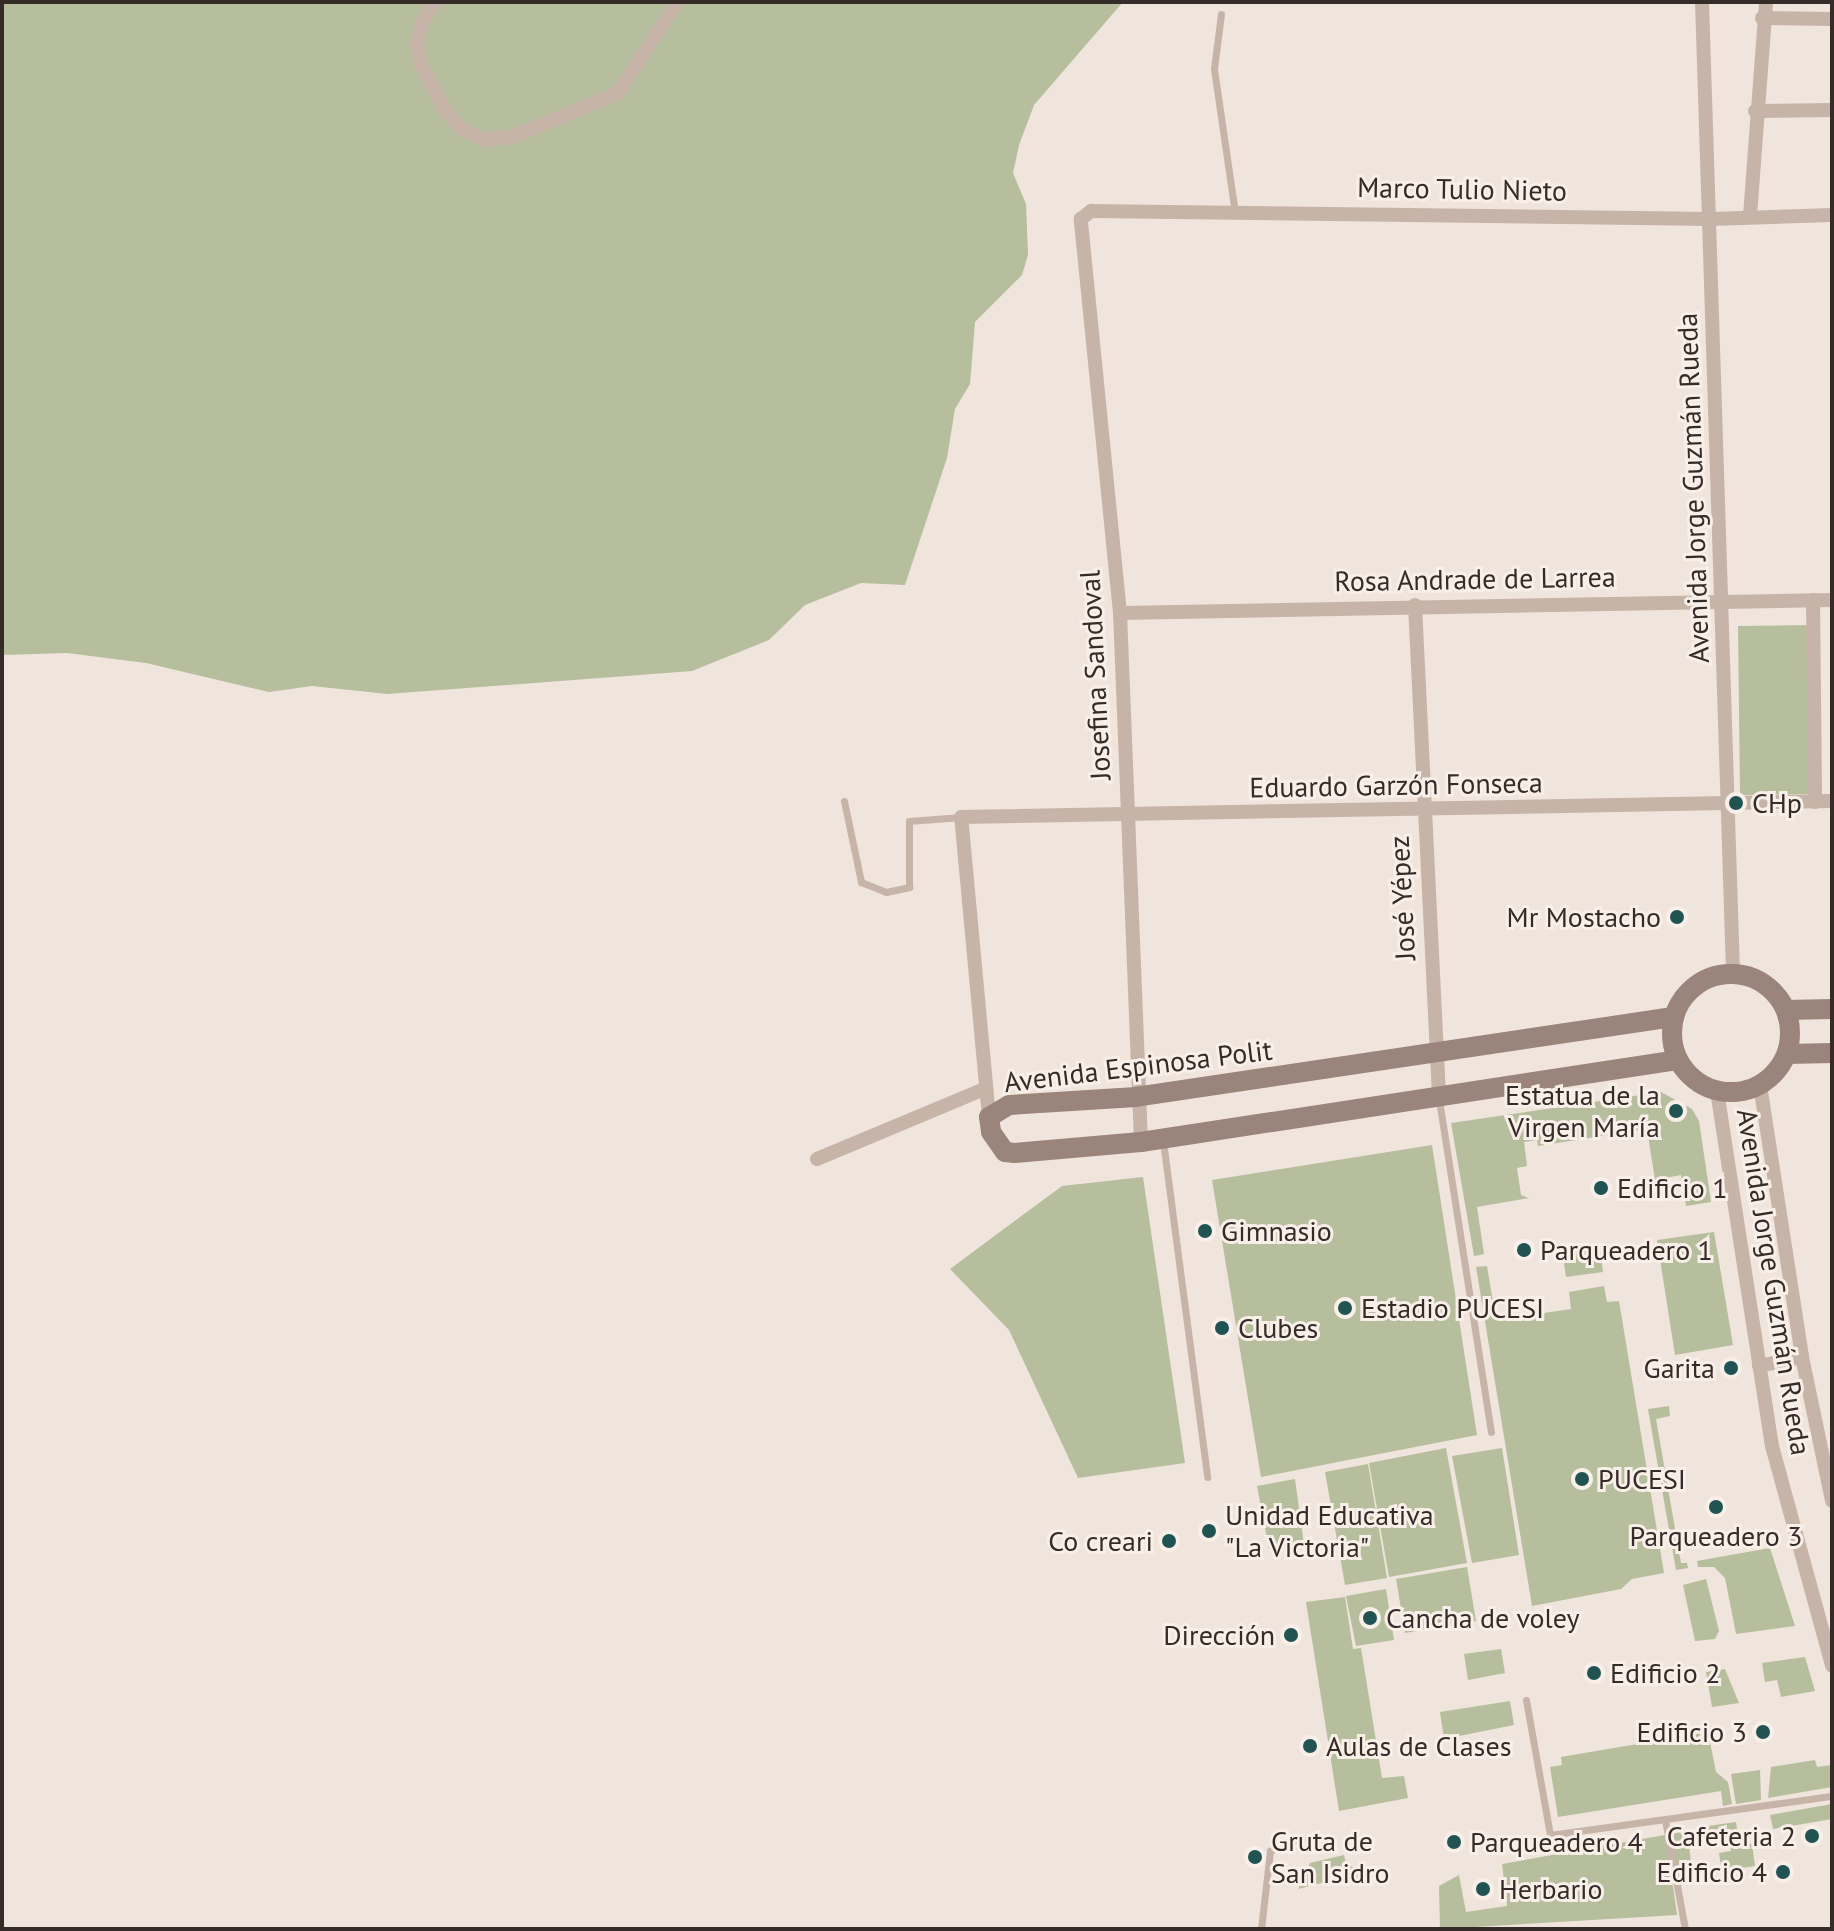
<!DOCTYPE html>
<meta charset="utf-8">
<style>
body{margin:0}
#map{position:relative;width:1834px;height:1931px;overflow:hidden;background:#f0e5dc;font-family:"PT Sans",sans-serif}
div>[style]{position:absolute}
.green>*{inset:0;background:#b6be9d}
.lane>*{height:7px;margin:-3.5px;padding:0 3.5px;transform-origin:3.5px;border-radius:3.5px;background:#c7b4a9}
.street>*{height:14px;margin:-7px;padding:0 7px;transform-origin:7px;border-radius:7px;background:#c7b4a9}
.secondary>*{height:20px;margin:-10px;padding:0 10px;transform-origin:10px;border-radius:10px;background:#9b847b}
.secondary>.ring{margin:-10px;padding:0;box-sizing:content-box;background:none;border:20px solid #9b847b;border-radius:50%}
.dots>*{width:22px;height:22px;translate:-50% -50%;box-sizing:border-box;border:4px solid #f8efe8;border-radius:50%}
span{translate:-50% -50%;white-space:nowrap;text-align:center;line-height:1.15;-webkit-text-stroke:6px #f8efe8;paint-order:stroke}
.street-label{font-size:28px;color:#352b28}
.poi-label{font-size:28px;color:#352b28}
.left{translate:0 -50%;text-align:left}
.right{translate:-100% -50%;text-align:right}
.frame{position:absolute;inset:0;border:4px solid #352b28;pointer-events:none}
</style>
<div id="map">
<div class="green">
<i style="clip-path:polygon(2px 2px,1123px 2px,1034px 105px,1019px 145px,1013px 173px,1026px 204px,1028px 255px,1022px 275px,975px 322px,970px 384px,955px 409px,947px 458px,905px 585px,861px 583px,805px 605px,769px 640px,692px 671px,387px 694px,312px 686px,269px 692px,146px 663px,67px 653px,2px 655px)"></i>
<i style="clip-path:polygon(1813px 625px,1815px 794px,1740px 795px,1738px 626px)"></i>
<i style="clip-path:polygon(1661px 1092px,1692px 1109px,1699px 1121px,1711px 1202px,1686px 1206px,1681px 1175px,1655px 1180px,1647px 1129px,1538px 1146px,1537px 1140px,1524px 1142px,1527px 1166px,1517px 1168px,1521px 1195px,1529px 1198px,1477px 1207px,1484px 1254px,1474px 1256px,1451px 1123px)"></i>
<i style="clip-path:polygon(1432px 1145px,1477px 1435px,1261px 1477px,1212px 1180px)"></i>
<i style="clip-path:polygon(1143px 1177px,1185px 1463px,1078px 1478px,1009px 1330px,950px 1269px,1062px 1186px)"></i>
<i style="clip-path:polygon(1714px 1232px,1733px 1345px,1675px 1355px,1657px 1240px)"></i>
<i style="clip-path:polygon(1599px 1243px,1603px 1272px,1566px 1277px,1562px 1249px)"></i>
<i style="clip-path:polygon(1487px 1266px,1496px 1320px,1571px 1309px,1569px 1292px,1604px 1286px,1607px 1302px,1619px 1301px,1664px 1573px,1632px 1579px,1621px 1589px,1532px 1606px,1476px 1267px)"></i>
<i style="clip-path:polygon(1669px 1406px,1670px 1416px,1656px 1419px,1681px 1563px,1687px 1563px,1688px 1568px,1676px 1570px,1648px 1409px)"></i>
<i style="clip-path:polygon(1446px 1448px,1467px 1563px,1389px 1577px,1369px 1463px)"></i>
<i style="clip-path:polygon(1502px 1448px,1519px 1555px,1472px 1563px,1452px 1456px)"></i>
<i style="clip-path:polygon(1368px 1464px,1387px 1578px,1345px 1585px,1325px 1472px)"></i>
<i style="clip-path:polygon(1295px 1479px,1304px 1545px,1269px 1549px,1257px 1486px)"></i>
<i style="clip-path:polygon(1770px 1548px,1795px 1626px,1736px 1634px,1725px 1578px,1714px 1567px,1698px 1567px,1697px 1561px)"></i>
<i style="clip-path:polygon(1467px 1567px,1476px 1621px,1405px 1633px,1396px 1579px)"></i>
<i style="clip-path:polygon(1706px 1579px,1719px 1631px,1715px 1639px,1695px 1641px,1683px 1585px)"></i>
<i style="clip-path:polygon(1386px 1589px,1394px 1640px,1356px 1646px,1346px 1596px)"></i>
<i style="clip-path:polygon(1345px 1597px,1353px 1649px,1361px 1648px,1382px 1778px,1404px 1776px,1408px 1798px,1339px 1811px,1306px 1602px)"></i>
<i style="clip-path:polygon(1501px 1649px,1505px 1673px,1468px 1680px,1464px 1654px)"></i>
<i style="clip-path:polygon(1805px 1657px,1815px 1691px,1781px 1697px,1777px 1680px,1765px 1682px,1762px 1663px)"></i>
<i style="clip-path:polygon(1725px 1669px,1739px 1703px,1712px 1707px,1706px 1672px)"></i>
<i style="clip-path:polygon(1510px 1701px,1514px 1725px,1444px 1739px,1440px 1712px)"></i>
<i style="clip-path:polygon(1708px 1732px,1716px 1772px,1728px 1782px,1732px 1804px,1723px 1806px,1721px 1791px,1558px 1817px,1550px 1767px,1562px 1765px,1561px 1757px)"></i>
<i style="clip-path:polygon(1815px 1760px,1817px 1767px,1832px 1765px,1832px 1787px,1768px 1798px,1771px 1767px)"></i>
<i style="clip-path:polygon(1760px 1770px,1761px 1800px,1736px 1804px,1731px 1774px)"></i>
<i style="clip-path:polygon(1832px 1804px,1832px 1819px,1773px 1829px,1770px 1815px)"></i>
<i style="clip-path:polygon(1736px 1822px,1739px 1841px,1752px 1844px,1755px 1866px,1711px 1873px,1721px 1866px,1719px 1853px,1731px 1851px,1728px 1832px,1703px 1836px,1701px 1827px)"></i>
<i style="clip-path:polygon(1687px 1831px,1693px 1876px,1672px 1879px,1677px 1915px,1440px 1929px,1439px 1886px,1459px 1875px,1466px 1912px,1507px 1906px,1502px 1864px)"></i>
<i style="clip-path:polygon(1344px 1855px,1346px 1864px,1364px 1872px,1358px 1884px,1325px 1882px,1298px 1889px,1310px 1863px)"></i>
</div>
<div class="lane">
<i style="left:1221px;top:14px;width:55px;rotate:97.3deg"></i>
<i style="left:1214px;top:69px;width:146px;rotate:81.7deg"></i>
<i style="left:844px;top:801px;width:83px;rotate:78.1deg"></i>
<i style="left:861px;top:882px;width:27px;rotate:22deg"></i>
<i style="left:886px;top:892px;width:24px;rotate:-12deg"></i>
<i style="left:909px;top:887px;width:66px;rotate:-90deg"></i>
<i style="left:909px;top:821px;width:52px;rotate:-4.4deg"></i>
<i style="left:1439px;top:1100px;width:336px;rotate:81.1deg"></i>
<i style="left:1163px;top:1141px;width:339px;rotate:82.5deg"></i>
<i style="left:1526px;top:1700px;width:137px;rotate:79.9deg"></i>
<i style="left:1550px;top:1835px;width:285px;rotate:-7.9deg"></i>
<i style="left:1665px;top:1820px;width:111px;rotate:79.6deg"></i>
<i style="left:1261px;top:1929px;width:79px;rotate:-83.4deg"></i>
<i style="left:1270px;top:1851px;width:35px;rotate:-24deg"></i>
<i style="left:1302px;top:1837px;width:22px;rotate:3deg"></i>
</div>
<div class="street">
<i style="left:435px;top:2px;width:27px;rotate:121deg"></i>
<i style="left:421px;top:25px;width:19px;rotate:102deg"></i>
<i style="left:417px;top:44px;width:22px;rotate:80deg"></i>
<i style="left:421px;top:66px;width:54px;rotate:61deg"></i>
<i style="left:447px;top:113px;width:23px;rotate:47deg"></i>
<i style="left:463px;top:130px;width:24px;rotate:24deg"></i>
<i style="left:485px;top:140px;width:27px;rotate:-6deg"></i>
<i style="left:512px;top:137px;width:115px;rotate:-22.5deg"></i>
<i style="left:618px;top:93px;width:108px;rotate:-57deg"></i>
<i style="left:1702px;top:2px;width:971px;rotate:88.17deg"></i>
<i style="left:1762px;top:18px;width:70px;rotate:0.8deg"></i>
<i style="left:1755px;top:111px;width:77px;rotate:-0.7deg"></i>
<i style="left:1750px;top:216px;width:215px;rotate:-85.7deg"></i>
<i style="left:1813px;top:600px;width:202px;rotate:89.4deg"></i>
<i style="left:1415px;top:605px;width:490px;rotate:87.2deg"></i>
<i style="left:1120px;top:613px;width:712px;rotate:-1.05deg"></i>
<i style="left:1760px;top:1085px;width:275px;rotate:81.2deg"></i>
<i style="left:1802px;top:1357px;width:147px;rotate:78.2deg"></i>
<i style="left:1717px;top:1091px;width:359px;rotate:81.2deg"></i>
<i style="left:1772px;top:1446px;width:228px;rotate:74.7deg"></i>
<i style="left:989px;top:1117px;width:301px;rotate:-95.3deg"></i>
<i style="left:961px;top:817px;width:871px;rotate:-1.05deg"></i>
<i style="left:1141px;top:1142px;width:529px;rotate:-92.27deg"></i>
<i style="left:1120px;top:613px;width:396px;rotate:-95.7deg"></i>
<i style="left:1081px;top:219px;width:13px;rotate:-39deg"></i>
<i style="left:1091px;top:211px;width:620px;rotate:0.74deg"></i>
<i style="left:1711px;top:219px;width:121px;rotate:-1.9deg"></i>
<i style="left:817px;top:1159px;width:181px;rotate:-22.7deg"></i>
<i style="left:1759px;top:1366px;width:44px;rotate:-11.8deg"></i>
</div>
<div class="secondary">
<i class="ring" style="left:1672px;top:974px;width:98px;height:98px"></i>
<i style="left:1786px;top:1010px;width:46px;rotate:-1.2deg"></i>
<i style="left:1673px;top:1017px;width:543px;rotate:171.53deg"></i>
<i style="left:1136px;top:1097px;width:127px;rotate:176.4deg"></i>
<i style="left:1009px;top:1105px;width:23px;rotate:149deg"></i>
<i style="left:989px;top:1117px;width:15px;rotate:82deg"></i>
<i style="left:991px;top:1132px;width:24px;rotate:55deg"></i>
<i style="left:1005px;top:1152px;width:10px;rotate:6deg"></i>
<i style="left:1015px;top:1153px;width:126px;rotate:-5deg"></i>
<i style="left:1141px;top:1142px;width:542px;rotate:-8.7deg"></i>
<i style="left:1787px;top:1054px;width:45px;rotate:-1.3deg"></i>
</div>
<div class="dots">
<i style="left:1736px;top:803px;background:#215352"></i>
<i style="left:1677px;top:917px;background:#215352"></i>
<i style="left:1676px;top:1111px;background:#215352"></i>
<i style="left:1601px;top:1188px;background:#215352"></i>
<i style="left:1205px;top:1231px;background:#215352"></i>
<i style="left:1524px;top:1250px;background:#215352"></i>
<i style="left:1345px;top:1308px;background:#215352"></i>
<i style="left:1222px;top:1328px;background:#215352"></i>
<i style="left:1731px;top:1368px;background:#215352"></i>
<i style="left:1582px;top:1479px;background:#215352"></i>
<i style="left:1716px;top:1507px;background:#215352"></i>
<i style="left:1209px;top:1531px;background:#215352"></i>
<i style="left:1169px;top:1541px;background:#215352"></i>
<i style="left:1370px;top:1618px;background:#215352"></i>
<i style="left:1291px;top:1635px;background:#215352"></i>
<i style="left:1594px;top:1673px;background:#215352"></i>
<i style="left:1763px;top:1732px;background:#215352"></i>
<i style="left:1310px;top:1746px;background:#215352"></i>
<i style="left:1812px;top:1836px;background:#215352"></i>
<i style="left:1454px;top:1842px;background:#215352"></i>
<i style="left:1255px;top:1857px;background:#215352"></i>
<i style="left:1783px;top:1872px;background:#215352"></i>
<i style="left:1483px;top:1889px;background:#215352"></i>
</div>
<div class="street-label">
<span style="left:1462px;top:189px;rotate:1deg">Marco Tulio Nieto</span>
<span style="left:1693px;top:488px;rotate:-92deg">Avenida Jorge Guzmán Rueda</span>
<span style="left:1475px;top:579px;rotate:-1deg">Rosa Andrade de Larrea</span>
<span style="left:1095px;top:675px;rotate:-93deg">Josefina Sandoval</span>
<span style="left:1396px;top:785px;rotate:-1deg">Eduardo Garzón Fonseca</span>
<span style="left:1402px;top:898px;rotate:-93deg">José Yépez</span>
<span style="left:1138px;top:1066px;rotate:-7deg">Avenida Espinosa Polit</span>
<span style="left:1774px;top:1282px;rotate:81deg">Avenida Jorge Guzmán Rueda</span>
</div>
<div class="poi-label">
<span class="left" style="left:1752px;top:803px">CHp</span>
<span class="right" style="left:1661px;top:917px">Mr Mostacho</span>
<span class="right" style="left:1660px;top:1111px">Estatua de la<br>Virgen María</span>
<span class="left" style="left:1617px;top:1188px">Edificio 1</span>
<span class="left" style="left:1221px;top:1231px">Gimnasio</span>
<span class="left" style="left:1540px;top:1250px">Parqueadero 1</span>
<span class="left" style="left:1361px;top:1308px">Estadio PUCESI</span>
<span class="left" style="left:1238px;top:1328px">Clubes</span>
<span class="right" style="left:1715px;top:1368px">Garita</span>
<span class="left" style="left:1598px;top:1479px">PUCESI</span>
<span class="left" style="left:1225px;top:1531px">Unidad Educativa<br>"La Victoria"</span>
<span style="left:1716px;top:1536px">Parqueadero 3</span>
<span class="right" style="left:1153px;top:1541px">Co creari</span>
<span class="left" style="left:1386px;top:1618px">Cancha de voley</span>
<span class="right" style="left:1275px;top:1635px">Dirección</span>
<span class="left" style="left:1610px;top:1673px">Edificio 2</span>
<span class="right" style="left:1747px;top:1732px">Edificio 3</span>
<span class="left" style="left:1326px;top:1746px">Aulas de Clases</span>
<span class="right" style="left:1796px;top:1836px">Cafeteria 2</span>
<span class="left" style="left:1271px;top:1857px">Gruta de<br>San Isidro</span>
<span class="left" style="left:1470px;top:1842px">Parqueadero 4</span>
<span class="right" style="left:1767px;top:1872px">Edificio 4</span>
<span class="left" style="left:1499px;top:1889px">Herbario</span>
</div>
<div class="frame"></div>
</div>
